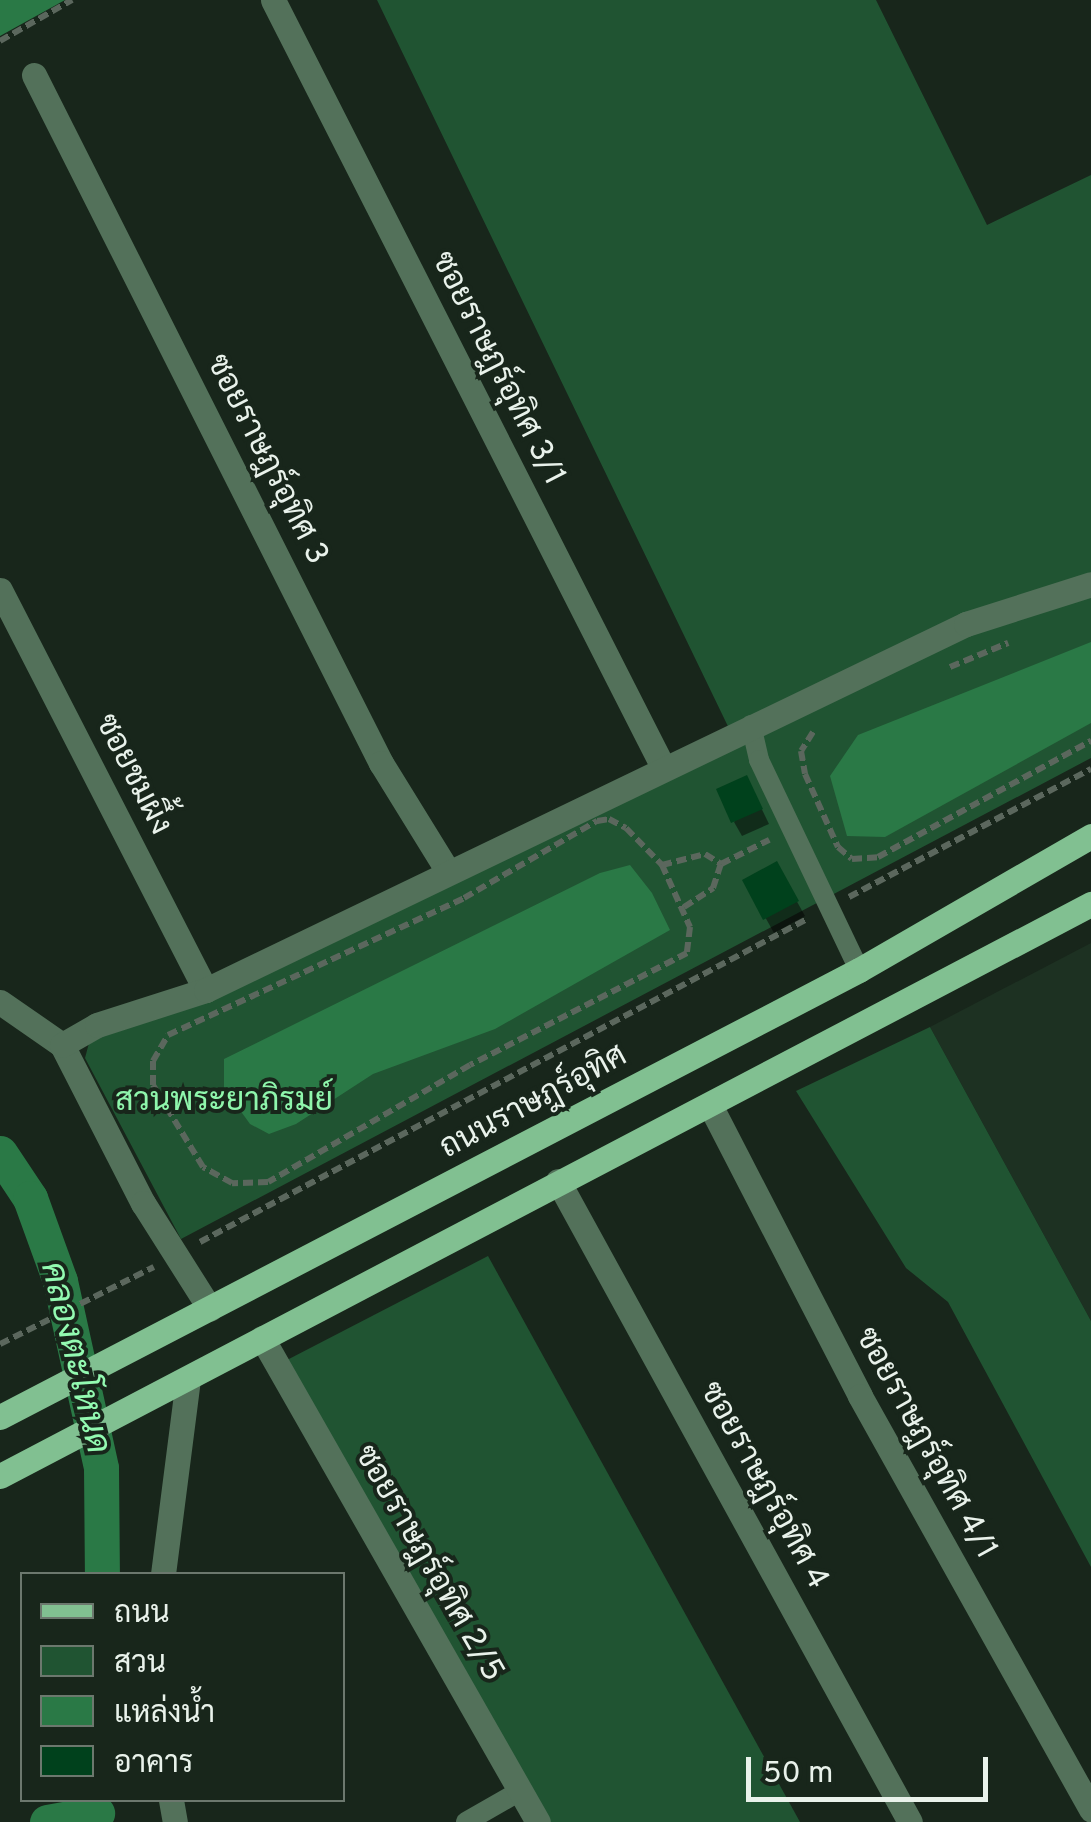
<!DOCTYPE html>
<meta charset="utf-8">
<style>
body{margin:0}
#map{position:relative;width:1091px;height:1822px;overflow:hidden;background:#18261b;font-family:Overpass,Sarabun,sans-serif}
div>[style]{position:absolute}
.built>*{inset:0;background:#1d3122}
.green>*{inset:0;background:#205432}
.water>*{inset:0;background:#2a7946}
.shadow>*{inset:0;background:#0007}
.canal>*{height:35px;margin:-17.5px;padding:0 17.5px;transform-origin:17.5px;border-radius:17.5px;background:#2a7946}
.building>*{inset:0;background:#00411c}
.path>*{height:6px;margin-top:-3px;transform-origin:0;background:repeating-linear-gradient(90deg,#5b675d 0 10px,transparent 0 15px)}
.lane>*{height:20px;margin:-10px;padding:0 10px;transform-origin:10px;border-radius:10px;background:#53715a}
.street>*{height:25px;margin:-12.5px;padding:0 12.5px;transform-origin:12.5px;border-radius:12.5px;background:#53715a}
.primary>*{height:25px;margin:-12.5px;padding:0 12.5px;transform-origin:12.5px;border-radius:12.5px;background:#81c091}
span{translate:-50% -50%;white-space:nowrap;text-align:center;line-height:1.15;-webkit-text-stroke:8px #18261b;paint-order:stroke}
.street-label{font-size:32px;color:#e9f2eb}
.park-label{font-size:32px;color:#8ff6ac}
.water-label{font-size:35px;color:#93fab1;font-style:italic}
.legend{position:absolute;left:20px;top:1572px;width:325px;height:230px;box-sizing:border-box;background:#18261b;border:2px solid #6c786e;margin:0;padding:12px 18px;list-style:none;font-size:30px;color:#e9f2eb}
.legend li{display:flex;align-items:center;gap:20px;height:50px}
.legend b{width:50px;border:2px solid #6c786e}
.scale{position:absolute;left:746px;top:1757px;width:242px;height:45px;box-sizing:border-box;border:5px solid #e9f2eb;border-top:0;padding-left:12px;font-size:30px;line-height:35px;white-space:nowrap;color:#e9f2eb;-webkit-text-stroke:8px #18261b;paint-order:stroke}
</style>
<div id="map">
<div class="built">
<i style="clip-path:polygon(1091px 943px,1091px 1321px,930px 1027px)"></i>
</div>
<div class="green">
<i style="clip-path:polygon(377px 0,876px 0,987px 225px,1091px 175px,1091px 758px,181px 1239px,85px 1058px,89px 1043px,737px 745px)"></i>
<i style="clip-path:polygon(930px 1027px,1091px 1321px,1091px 1567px,948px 1302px,906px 1268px,796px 1091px)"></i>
<i style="clip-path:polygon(488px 1256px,800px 1822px,542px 1822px,287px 1360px)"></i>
</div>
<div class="water">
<i style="clip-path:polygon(0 0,65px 0,0 36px)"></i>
<i style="clip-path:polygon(1091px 642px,1091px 723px,885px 837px,847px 836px,830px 776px,858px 735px)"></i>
<i style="clip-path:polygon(630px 865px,652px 893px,670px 930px,495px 1029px,373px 1074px,296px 1124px,269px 1134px,250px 1124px,224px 1088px,224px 1059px,600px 873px)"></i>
</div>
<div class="shadow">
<i style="clip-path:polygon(754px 793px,769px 824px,742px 836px,734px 822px)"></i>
<i style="clip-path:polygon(776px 864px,805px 916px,774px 933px,745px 881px)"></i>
</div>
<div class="canal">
<i style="left:0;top:1153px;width:54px;rotate:56.3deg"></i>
<i style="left:30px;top:1198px;width:88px;rotate:70.1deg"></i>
<i style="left:60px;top:1281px;width:191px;rotate:77.6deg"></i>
<i style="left:101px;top:1468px;width:106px;rotate:89.5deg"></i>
<i style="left:47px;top:1822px;width:51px;rotate:-10.2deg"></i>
</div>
<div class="building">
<i style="clip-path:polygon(747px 775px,763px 809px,731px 823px,716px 789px)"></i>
<i style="clip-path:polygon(777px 861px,799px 901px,763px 920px,742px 880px)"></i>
</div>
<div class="path">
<i style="left:0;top:41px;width:83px;rotate:-29.7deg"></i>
<i style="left:950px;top:667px;width:63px;rotate:-22.5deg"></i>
<i style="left:813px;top:732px;width:22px;rotate:122deg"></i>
<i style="left:801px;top:751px;width:23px;rotate:80deg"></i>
<i style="left:805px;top:774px;width:80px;rotate:65.7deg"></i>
<i style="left:838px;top:847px;width:18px;rotate:41deg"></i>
<i style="left:852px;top:859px;width:26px;rotate:-4deg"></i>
<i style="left:878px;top:857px;width:243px;rotate:-28.6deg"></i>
<i style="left:609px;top:819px;width:19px;rotate:28deg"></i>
<i style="left:626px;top:828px;width:52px;rotate:45.8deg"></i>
<i style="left:662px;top:865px;width:68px;rotate:65.7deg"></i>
<i style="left:690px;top:927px;width:26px;rotate:97deg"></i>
<i style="left:687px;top:953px;width:244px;rotate:152.7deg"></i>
<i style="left:470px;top:1065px;width:233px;rotate:149.9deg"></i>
<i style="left:268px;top:1182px;width:36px;rotate:178deg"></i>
<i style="left:232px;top:1183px;width:33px;rotate:-151deg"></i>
<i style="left:203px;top:1167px;width:96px;rotate:-121.4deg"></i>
<i style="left:153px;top:1085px;width:24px;rotate:-90deg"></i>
<i style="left:153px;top:1061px;width:30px;rotate:-60deg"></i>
<i style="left:168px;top:1035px;width:326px;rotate:-24.8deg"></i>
<i style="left:464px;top:898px;width:154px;rotate:-30.1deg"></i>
<i style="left:597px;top:821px;width:12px;rotate:-9deg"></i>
<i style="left:662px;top:865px;width:44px;rotate:-14.3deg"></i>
<i style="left:705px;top:854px;width:19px;rotate:32deg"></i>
<i style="left:849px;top:897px;width:274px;rotate:-27.9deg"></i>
<i style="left:684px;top:907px;width:35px;rotate:-33deg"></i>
<i style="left:713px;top:888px;width:25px;rotate:-72deg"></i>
<i style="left:721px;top:864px;width:54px;rotate:-26.6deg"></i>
<i style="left:200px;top:1242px;width:688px;rotate:-28.02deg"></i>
<i style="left:0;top:1344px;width:172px;rotate:-26.6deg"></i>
</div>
<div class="lane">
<i style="left:751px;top:725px;width:36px;rotate:77deg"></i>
<i style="left:759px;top:760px;width:233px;rotate:64.5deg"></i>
<i style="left:466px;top:1822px;width:62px;rotate:-29.9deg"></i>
</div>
<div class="street">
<i style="left:273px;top:0;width:860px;rotate:63.05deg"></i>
<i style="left:34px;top:75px;width:771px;rotate:63.24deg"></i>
<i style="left:381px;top:763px;width:126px;rotate:58.3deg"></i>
<i style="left:0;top:590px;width:450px;rotate:62.8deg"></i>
<i style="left:0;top:1002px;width:75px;rotate:34.7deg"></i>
<i style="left:62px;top:1045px;width:178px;rotate:62.9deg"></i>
<i style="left:143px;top:1203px;width:125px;rotate:57.7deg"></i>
<i style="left:62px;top:1045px;width:40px;rotate:-29.7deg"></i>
<i style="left:97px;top:1025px;width:114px;rotate:-17.8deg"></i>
<i style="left:206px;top:990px;width:844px;rotate:-25.71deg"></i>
<i style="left:966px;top:624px;width:131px;rotate:-17.7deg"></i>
<i style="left:710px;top:1105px;width:327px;rotate:62.7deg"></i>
<i style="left:860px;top:1396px;width:474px;rotate:60.8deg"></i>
<i style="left:558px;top:1181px;width:731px;rotate:61.23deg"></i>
<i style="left:262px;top:1338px;width:557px;rotate:60.31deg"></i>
<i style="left:163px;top:1574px;width:197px;rotate:-82.7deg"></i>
<i style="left:171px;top:1800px;width:22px;rotate:80deg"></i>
</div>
<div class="primary">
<i style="left:0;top:1417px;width:968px;rotate:-27.49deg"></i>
<i style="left:859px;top:970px;width:268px;rotate:-30deg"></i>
<i style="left:0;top:1476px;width:1232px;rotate:-27.67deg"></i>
</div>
<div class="street-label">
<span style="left:497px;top:369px;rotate:63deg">ซอยราษฎร์อุทิศ 3/1</span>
<span style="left:266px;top:460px;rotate:63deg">ซอยราษฎร์อุทิศ 3</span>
<span style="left:132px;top:775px;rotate:63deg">ซอยชมผึ้ง</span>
<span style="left:534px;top:1103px;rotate:-28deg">ถนนราษฎร์อุทิศ</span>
<span style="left:925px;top:1444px;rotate:61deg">ซอยราษฎร์อุทิศ 4/1</span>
<span style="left:763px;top:1486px;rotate:61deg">ซอยราษฎร์อุทิศ 4</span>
<span style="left:428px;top:1564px;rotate:60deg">ซอยราษฎร์อุทิศ 2/5</span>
</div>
<div class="park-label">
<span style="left:224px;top:1102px">สวนพระยาภิรมย์</span>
</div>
<div class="water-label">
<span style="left:74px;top:1358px;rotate:76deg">คลองตะโหนด</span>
</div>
<ul class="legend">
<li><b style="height:12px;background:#81c091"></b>ถนน</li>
<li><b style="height:28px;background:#205432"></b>สวน</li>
<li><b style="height:28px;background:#2a7946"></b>แหล่งน้ำ</li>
<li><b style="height:28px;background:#00411c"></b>อาคาร</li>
</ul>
<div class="scale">50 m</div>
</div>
